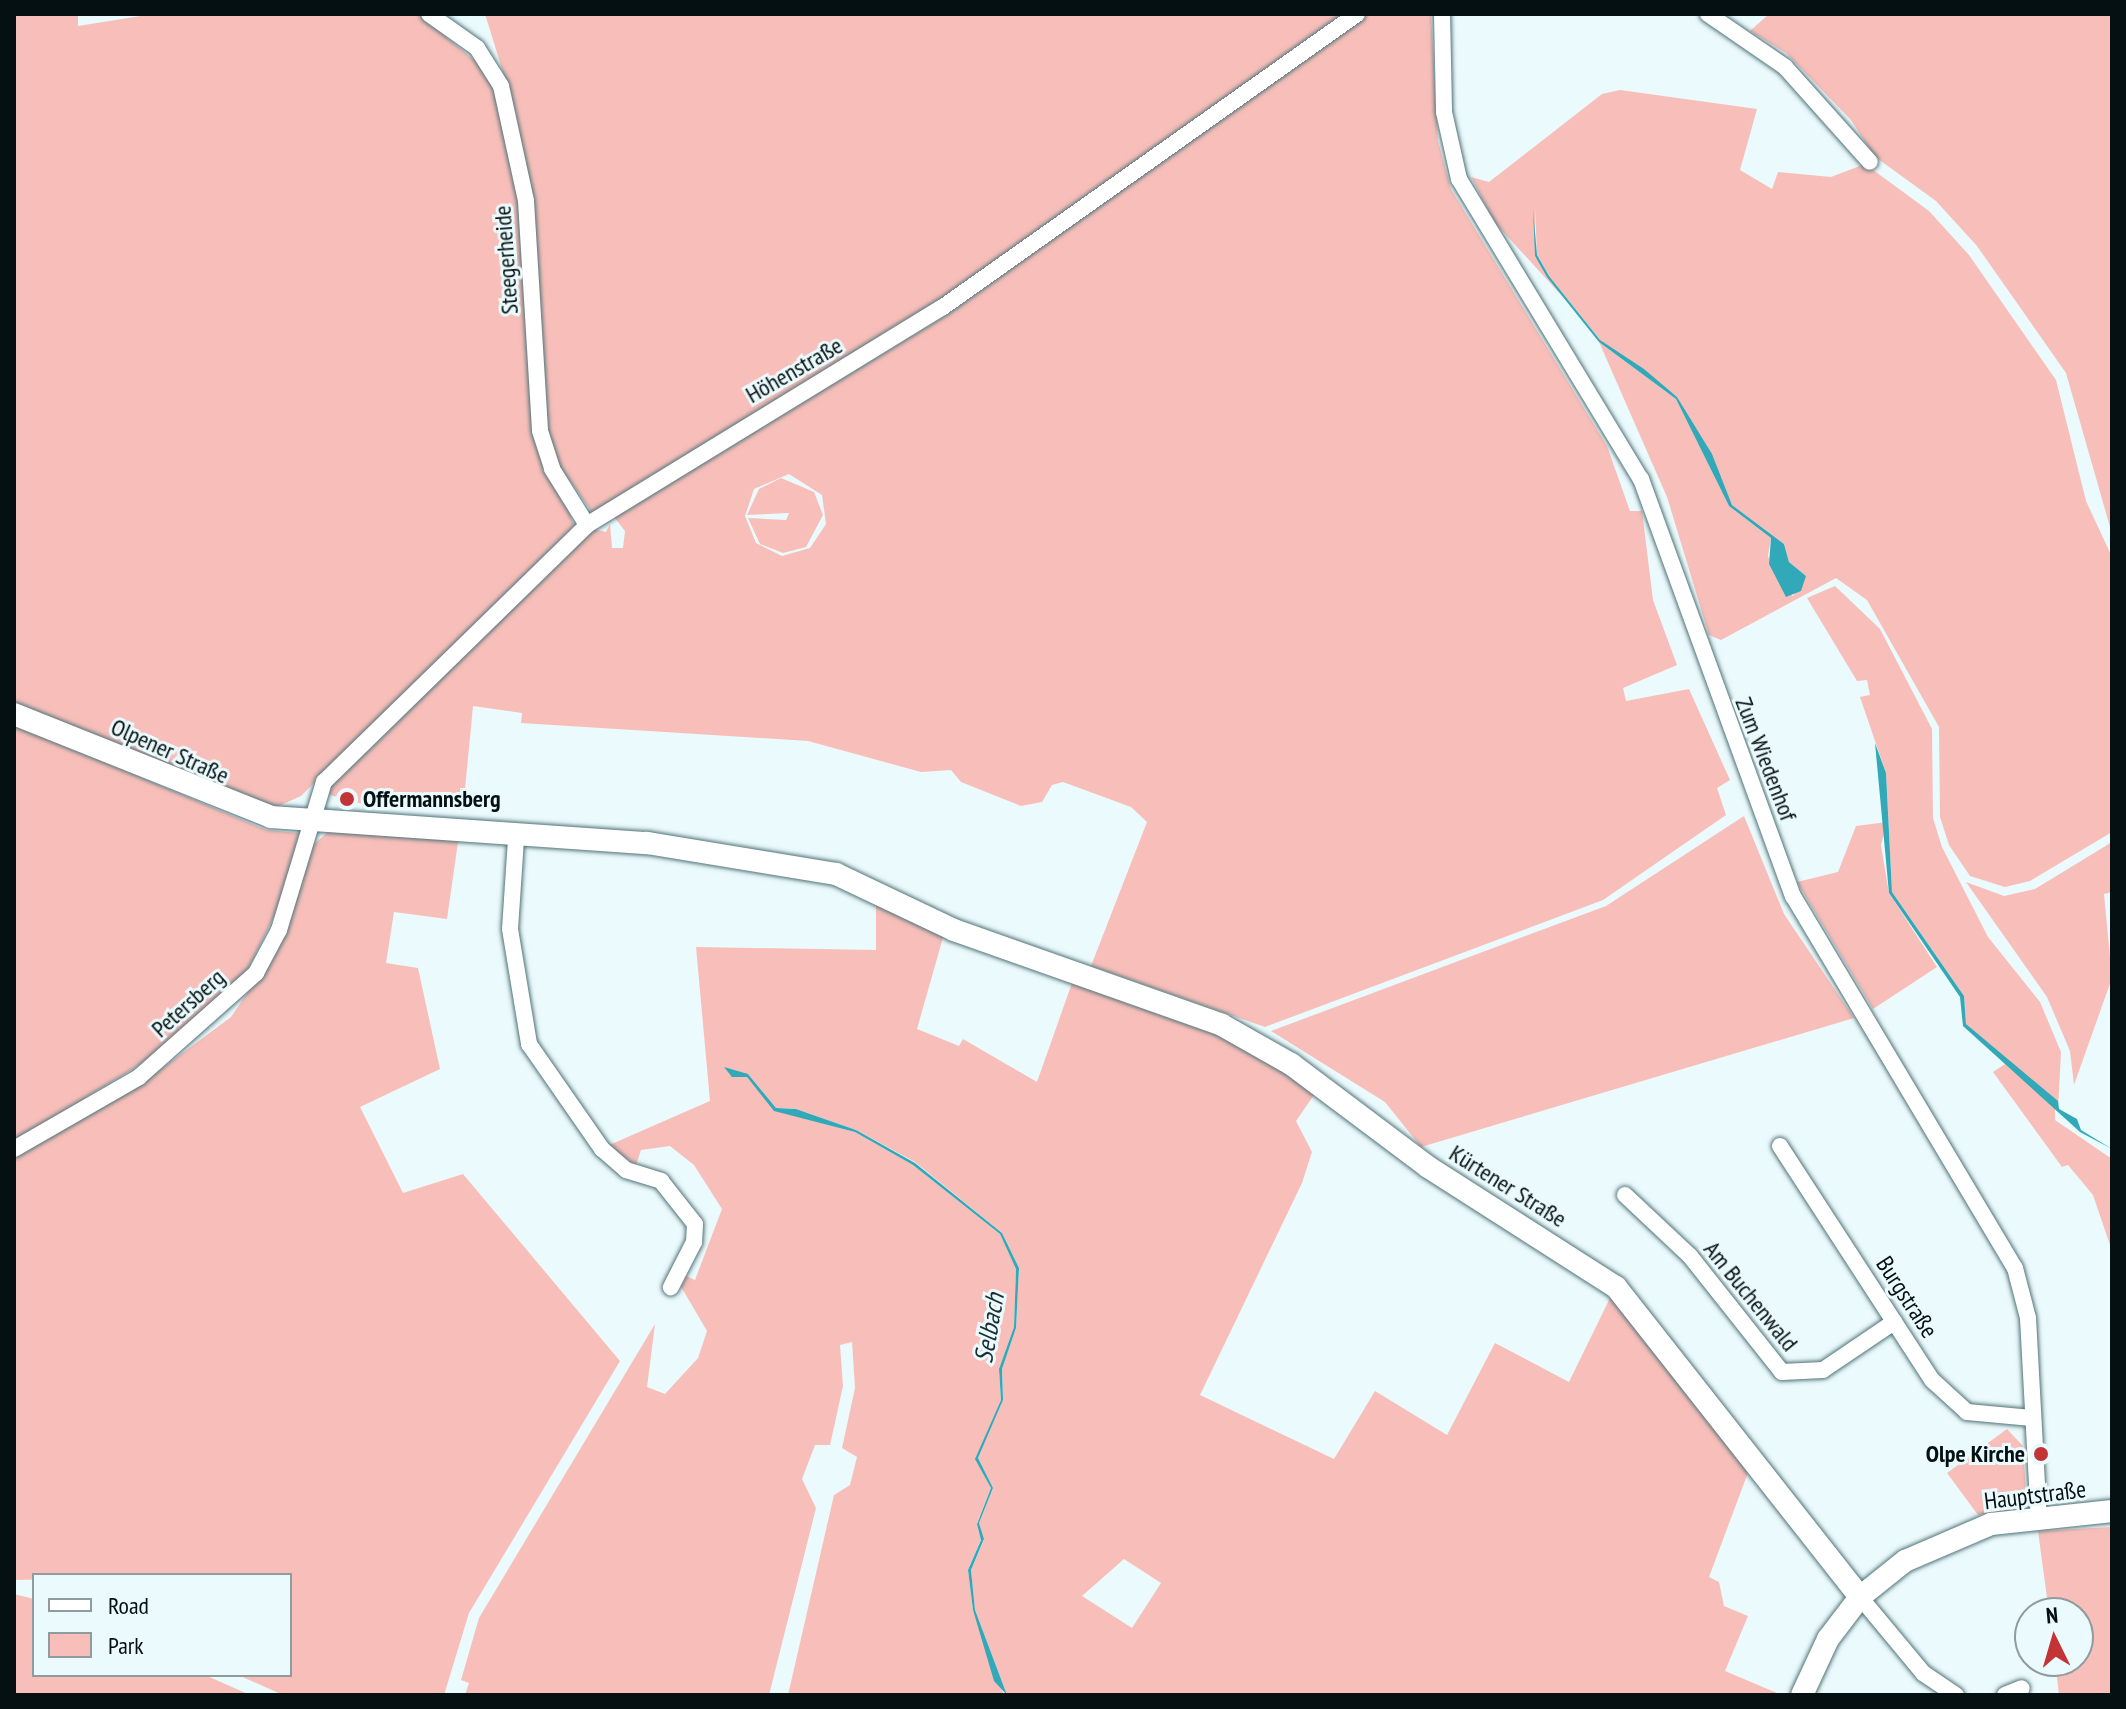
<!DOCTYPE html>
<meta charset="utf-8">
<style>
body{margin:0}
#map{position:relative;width:2126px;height:1709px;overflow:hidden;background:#ebfafc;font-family:"PT Sans Narrow",sans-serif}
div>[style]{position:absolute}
.green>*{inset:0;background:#f8bfba}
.water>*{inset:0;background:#31a9b9}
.roads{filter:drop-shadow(0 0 2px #507379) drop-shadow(0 0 2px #507379)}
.street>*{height:16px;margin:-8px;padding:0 8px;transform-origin:8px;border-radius:8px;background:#fff}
.secondary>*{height:22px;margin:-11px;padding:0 11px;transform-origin:11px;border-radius:11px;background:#fff}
.dots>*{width:22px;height:22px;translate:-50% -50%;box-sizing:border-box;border:4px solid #ebfafc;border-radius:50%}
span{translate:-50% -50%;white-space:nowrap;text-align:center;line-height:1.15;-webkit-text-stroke:6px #ebfafc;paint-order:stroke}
.street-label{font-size:24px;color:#041012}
.poi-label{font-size:24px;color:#041012;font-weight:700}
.left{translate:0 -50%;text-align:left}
.right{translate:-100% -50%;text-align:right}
.water-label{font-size:26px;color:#1b2f32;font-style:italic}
.frame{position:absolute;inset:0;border:16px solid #041012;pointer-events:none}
.legend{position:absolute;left:32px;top:1573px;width:260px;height:104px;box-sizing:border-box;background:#ebfafc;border:2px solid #8f9c9e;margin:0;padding:10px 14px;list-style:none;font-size:24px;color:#041012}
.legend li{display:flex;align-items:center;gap:16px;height:40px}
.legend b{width:40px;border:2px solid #8f9c9e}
.north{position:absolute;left:2014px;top:1597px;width:80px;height:80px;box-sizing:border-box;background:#ebfafc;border:2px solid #8f9c9e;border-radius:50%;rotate:355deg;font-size:22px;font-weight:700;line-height:32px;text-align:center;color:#041012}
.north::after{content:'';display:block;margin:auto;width:28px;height:36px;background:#c33437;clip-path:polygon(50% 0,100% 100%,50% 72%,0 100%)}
</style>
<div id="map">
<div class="green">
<i style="clip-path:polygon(14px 14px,78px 14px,78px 26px,153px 14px,418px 14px,490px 73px,518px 178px,534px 410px,574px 526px,301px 796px,272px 809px,14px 706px)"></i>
<i style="clip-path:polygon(485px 14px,1348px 14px,940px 303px,592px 512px,558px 464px,548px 430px,532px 199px,516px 114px)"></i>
<i style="clip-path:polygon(evenodd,1368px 14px,1431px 14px,1438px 141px,1451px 189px,1607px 446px,1630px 511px,1642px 511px,1653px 600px,1677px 665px,1623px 688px,1626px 701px,1689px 689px,1730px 780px,1717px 788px,1726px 815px,1603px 900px,1265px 1027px,1091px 966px,1147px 822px,1131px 807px,1063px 782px,1052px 785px,1042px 802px,1021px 806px,961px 782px,951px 770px,921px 772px,808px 741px,521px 723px,522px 713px,473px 706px,463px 810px,381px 809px,330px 795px,328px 788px,593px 529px,606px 532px,610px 524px,612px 548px,623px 548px,625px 531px,614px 517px,945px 316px,1368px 14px,789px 474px,822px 495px,826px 524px,810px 548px,782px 556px,756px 543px,745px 516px,754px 489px,789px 474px)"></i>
<i style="clip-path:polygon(1769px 14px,2112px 14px,2112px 534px,2066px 373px,1977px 246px,1936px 201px,1874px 156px,1851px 120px,1786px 53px,1750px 31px)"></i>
<i style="clip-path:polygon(1620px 90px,1757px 109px,1740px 170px,1772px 189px,1778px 172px,1831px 177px,1865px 164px,1929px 211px,1969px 255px,2056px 380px,2086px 501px,2112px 557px,2112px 832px,2030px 881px,2005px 887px,1970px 876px,1949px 845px,1940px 817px,1939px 727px,1867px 600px,1836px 578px,1721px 640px,1709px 635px,1667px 497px,1599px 342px,1676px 399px,1729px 506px,1771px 538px,1768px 556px,1783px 590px,1793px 596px,1806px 576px,1789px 562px,1784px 544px,1732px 505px,1677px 397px,1600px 340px,1549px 276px,1537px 255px,1535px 209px,1535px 256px,1563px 297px,1495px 223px,1471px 177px,1489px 182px,1602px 94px)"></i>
<i style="clip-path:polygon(781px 478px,814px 492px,823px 515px,806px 547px,783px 553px,760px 544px,748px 518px,786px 520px,789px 513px,747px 515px,759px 489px)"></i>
<i style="clip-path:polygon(1835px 586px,1880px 629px,1932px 729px,1933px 818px,1942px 847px,1988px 937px,2040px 1002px,2061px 1052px,2058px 1109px,1966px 1024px,1964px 996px,1892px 892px,1886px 773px,1860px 697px,1870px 695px,1867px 680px,1857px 681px,1807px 598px)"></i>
<i style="clip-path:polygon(14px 724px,266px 830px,299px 833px,283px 899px,244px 977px,156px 1055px,14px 1141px)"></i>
<i style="clip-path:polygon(1744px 816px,1784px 914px,1854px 1018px,1421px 1147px,1385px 1102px,1271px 1031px,1606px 906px)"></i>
<i style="clip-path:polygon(1887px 822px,1881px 845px,1889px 893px,1937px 967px,1873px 1009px,1797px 882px,1838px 872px,1856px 826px)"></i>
<i style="clip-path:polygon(329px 831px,459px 835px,447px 919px,394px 912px,386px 963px,418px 968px,440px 1069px,360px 1107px,403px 1193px,463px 1174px,620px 1361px,469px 1613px,444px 1695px,283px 1695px,238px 1675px,290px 1675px,290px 1575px,14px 1580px,14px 1158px,141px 1084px,231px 1017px,275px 952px,313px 845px)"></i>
<i style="clip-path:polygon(2112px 842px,2112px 892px,2104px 894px,2112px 978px,2074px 1085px,2070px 1051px,2047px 997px,1966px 882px,2004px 896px,2035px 889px)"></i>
<i style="clip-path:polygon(evenodd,876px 901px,944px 934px,917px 1029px,959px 1046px,963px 1039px,1037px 1082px,1072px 983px,1228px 1039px,1316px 1092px,1296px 1121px,1312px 1152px,1302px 1183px,1200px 1395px,1334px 1459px,1375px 1391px,1447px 1435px,1495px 1343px,1569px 1382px,1610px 1298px,1629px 1311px,1749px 1470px,1709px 1577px,1719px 1582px,1724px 1606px,1748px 1616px,1725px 1671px,1782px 1695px,1007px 1695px,975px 1610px,971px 1570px,984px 1540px,979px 1523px,993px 1488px,978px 1458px,1003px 1400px,1002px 1369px,1016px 1328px,1019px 1268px,1002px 1233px,915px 1162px,856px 1130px,796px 1109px,776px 1108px,748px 1074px,732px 1077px,747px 1077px,774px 1110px,855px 1132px,913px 1165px,1000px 1234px,1016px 1269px,1014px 1327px,999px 1369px,1001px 1400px,976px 1458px,991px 1488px,977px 1523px,981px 1539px,968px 1570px,973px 1610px,1004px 1695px,788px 1695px,834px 1495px,850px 1485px,857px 1457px,842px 1448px,855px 1388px,852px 1342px,840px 1345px,843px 1386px,830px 1445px,815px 1445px,802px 1479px,816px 1508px,769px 1695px,465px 1695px,469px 1683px,461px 1680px,479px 1618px,655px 1324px,647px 1387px,665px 1394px,698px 1358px,707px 1331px,680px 1285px,684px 1275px,695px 1280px,722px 1209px,694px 1165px,670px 1146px,641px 1150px,636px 1165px,607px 1146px,710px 1101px,696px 947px,876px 950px,876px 901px,1124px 1559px,1161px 1583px,1132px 1628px,1082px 1596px,1124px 1559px)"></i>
<i style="clip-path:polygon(2005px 1064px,2055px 1104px,2055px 1120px,2112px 1159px,2112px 1251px,2093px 1195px,2068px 1165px,2062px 1167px,1993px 1072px)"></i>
<i style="clip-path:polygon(2007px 1429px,2023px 1446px,2026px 1493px,2012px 1510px,1978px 1515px,1947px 1473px)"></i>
<i style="clip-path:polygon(2112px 1527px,2112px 1695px,2059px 1695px,2055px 1661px,2078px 1661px,2078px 1613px,2049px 1613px,2038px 1531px)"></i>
<i style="clip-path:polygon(14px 1594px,34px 1599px,34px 1675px,205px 1675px,250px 1695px,14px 1695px)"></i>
</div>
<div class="water">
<i style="clip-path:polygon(1533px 209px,1537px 255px,1549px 276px,1600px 340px,1644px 369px,1677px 397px,1712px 454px,1732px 505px,1784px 544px,1789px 562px,1806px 576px,1801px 591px,1786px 597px,1769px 564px,1771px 538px,1729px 506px,1676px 399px,1599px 342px,1547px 277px,1535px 256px)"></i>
<i style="clip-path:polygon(1875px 743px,1886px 773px,1892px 892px,1964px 996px,1966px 1024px,2058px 1101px,2059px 1109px,2077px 1119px,2081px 1130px,2112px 1149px,2080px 1132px,1963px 1026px,1960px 997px,1889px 893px)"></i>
<i style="clip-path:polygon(724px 1067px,748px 1074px,776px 1108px,796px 1109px,856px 1130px,915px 1163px,1002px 1233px,1019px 1268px,1016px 1328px,1002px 1369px,1003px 1400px,978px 1458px,993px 1488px,979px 1523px,984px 1539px,971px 1570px,975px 1610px,1007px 1695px,994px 1681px,973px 1610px,968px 1570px,981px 1540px,977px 1524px,991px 1488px,975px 1459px,1001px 1400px,999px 1369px,1014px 1327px,1016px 1269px,1000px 1234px,913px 1165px,855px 1132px,774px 1111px,747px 1077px,732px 1077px)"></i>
</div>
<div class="roads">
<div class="street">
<i style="left:429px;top:14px;width:59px;rotate:35.3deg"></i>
<i style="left:477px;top:48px;width:45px;rotate:57.7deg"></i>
<i style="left:501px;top:86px;width:118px;rotate:77.7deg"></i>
<i style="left:526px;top:201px;width:230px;rotate:86.5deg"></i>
<i style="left:540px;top:431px;width:40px;rotate:72deg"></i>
<i style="left:552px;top:469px;width:66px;rotate:58deg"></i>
<i style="left:1442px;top:14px;width:98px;rotate:88.8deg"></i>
<i style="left:1444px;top:112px;width:69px;rotate:77.4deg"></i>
<i style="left:1459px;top:179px;width:351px;rotate:58.8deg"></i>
<i style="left:1641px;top:479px;width:444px;rotate:70deg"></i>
<i style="left:1793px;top:896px;width:433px;rotate:59.2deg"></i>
<i style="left:2015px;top:1268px;width:52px;rotate:75.4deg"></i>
<i style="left:2028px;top:1318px;width:201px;rotate:86.9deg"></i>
<i style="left:1708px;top:14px;width:93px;rotate:34.5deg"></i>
<i style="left:1785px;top:67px;width:127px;rotate:48.2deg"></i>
<i style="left:516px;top:839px;width:90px;rotate:93.8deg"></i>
<i style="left:510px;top:929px;width:117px;rotate:80.6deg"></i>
<i style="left:529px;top:1044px;width:128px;rotate:55.2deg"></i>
<i style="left:602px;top:1149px;width:32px;rotate:41deg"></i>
<i style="left:626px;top:1170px;width:37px;rotate:17deg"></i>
<i style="left:661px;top:1181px;width:55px;rotate:51.7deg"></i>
<i style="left:695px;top:1224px;width:18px;rotate:93deg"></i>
<i style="left:694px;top:1242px;width:51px;rotate:117.1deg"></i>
<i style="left:1780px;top:1146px;width:279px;rotate:57deg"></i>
<i style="left:1932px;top:1380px;width:47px;rotate:42.4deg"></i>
<i style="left:1967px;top:1412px;width:65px;rotate:5.3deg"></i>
<i style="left:14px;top:1149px;width:144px;rotate:-29.9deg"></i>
<i style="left:139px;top:1077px;width:157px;rotate:-41.6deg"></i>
<i style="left:256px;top:973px;width:49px;rotate:-61.9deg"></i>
<i style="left:279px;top:930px;width:155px;rotate:-73.1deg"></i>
<i style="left:324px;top:782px;width:368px;rotate:-44.3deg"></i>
<i style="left:587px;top:525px;width:417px;rotate:-31.5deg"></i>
<i style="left:943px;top:307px;width:507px;rotate:-35.29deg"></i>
<i style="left:1625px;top:1195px;width:89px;rotate:43.2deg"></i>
<i style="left:1690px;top:1256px;width:148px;rotate:51.6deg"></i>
<i style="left:1782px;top:1372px;width:41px;rotate:-2.8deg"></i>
<i style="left:1823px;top:1370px;width:86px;rotate:-34.1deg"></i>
<i style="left:1860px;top:1597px;width:99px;rotate:50.3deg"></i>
<i style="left:1923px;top:1673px;width:40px;rotate:34deg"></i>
<i style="left:2005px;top:1695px;width:18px;rotate:-22deg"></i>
</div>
<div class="secondary">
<i style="left:14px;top:714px;width:277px;rotate:21.8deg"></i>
<i style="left:271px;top:817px;width:377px;rotate:4deg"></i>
<i style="left:647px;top:843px;width:192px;rotate:9.3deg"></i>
<i style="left:836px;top:874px;width:131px;rotate:25.4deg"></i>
<i style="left:954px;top:930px;width:284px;rotate:19.5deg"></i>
<i style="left:1222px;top:1025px;width:79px;rotate:29.5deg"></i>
<i style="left:1291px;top:1064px;width:171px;rotate:36.9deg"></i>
<i style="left:1428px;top:1167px;width:223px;rotate:32.6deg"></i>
<i style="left:1616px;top:1287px;width:395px;rotate:51.8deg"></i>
<i style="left:1802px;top:1695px;width:62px;rotate:-65.1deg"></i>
<i style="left:1828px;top:1639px;width:53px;rotate:-52.7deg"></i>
<i style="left:1860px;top:1597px;width:58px;rotate:-38.7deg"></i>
<i style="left:1905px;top:1561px;width:94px;rotate:-23.3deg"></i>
<i style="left:1991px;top:1524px;width:122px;rotate:-6.1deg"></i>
</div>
</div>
<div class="dots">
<i style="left:347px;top:799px;background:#c33437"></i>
<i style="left:2041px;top:1454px;background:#c33437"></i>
</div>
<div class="street-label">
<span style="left:506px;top:260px;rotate:-94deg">Steegerheide</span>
<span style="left:794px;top:370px;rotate:-30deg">Höhenstraße</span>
<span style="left:170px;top:751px;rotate:24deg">Olpener Straße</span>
<span style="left:1766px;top:759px;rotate:69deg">Zum Wiedenhof</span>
<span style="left:188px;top:1003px;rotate:-42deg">Petersberg</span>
<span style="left:1508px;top:1186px;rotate:32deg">Kürtener Straße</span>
<span style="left:1751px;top:1296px;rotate:51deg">Am Buchenwald</span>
<span style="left:1907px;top:1297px;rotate:57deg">Burgstraße</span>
<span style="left:2035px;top:1495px;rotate:-7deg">Hauptstraße</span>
</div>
<div class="poi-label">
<span class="left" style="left:363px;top:799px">Offermannsberg</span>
<span class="right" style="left:2025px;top:1454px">Olpe Kirche</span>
</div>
<div class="water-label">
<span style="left:989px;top:1328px;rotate:-80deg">Selbach</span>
</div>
<div class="frame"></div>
<ul class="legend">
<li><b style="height:10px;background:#fff"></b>Road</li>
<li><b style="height:22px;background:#f8bfba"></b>Park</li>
</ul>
<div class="north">N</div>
</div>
